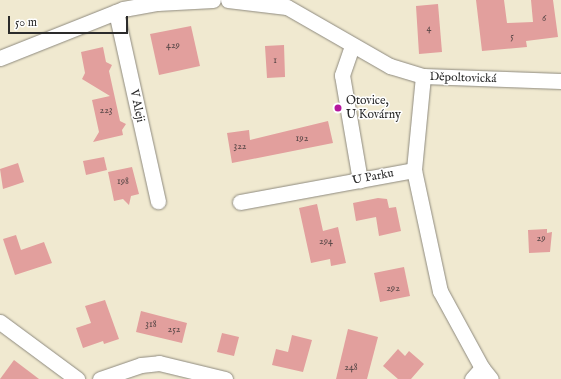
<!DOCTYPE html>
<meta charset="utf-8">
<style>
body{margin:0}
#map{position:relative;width:561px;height:379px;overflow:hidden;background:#f0e9d0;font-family:"IM FELL English",serif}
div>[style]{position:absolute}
.building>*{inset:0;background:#e29f9d}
.roads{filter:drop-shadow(0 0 1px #8e8a7e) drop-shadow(0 0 1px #8e8a7e)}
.minor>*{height:15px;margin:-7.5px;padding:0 7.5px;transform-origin:7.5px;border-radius:7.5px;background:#fff}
.dots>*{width:11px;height:11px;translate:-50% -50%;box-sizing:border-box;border:2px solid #fff;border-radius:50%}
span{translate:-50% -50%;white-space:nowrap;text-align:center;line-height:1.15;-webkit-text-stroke:3px #fff;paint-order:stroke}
.number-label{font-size:10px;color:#594848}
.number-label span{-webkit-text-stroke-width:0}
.street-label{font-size:12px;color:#2b2b2b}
.poi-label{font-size:12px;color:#2b2b2b}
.left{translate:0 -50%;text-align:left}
.scale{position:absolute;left:8px;top:16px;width:120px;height:18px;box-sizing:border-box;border:2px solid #2b2b2b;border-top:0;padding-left:5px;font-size:12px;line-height:14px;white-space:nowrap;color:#2b2b2b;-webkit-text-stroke:3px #fff;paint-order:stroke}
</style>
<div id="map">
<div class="building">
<i style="clip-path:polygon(476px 0,504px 0,507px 23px,533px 22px,531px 0,553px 0,558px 37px,526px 41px,527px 47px,482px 51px)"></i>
<i style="clip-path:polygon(438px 4px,442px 52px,419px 54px,416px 6px)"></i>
<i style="clip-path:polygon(191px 26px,200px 66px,159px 75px,150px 34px)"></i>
<i style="clip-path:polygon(284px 45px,285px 77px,267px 78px,265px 46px)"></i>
<i style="clip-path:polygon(103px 47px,106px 62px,112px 65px,109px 71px,120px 121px,126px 124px,122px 130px,123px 135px,93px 142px,99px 132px,92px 100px,110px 96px,82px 79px,85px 73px,81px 52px)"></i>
<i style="clip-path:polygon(328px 121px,333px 143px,232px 163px,227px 133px,249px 130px,250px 140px)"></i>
<i style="clip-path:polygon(104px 157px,107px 170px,86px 175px,83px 161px)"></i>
<i style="clip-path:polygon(18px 163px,24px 182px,3px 189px,0 169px)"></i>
<i style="clip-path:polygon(132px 167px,139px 194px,131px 196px,129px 205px,123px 199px,114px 201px,108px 172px)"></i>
<i style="clip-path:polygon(378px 198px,387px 199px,389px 208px,396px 207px,401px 231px,379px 236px,376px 217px,356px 221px,353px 203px)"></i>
<i style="clip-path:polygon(317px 204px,323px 231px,338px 227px,346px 263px,331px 266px,330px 259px,311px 263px,299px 208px)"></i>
<i style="clip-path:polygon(547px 229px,547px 233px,552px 232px,550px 252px,529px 253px,528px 230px)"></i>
<i style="clip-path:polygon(16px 235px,21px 250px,44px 242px,52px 263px,15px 275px,3px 239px)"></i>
<i style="clip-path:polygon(404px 267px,410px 296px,380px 302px,374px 273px)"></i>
<i style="clip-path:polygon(105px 300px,119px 339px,104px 344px,103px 341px,83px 348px,76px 328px,91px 323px,85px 306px)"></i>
<i style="clip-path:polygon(141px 311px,187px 323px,182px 343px,136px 332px)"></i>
<i style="clip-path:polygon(348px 329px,378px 337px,367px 379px,336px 379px)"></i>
<i style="clip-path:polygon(222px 333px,239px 337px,234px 356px,217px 352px)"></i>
<i style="clip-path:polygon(292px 335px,312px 340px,303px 372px,272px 365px,276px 349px,288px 352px)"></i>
<i style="clip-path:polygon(398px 349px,405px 356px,409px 351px,424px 364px,411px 379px,398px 379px,383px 366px)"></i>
<i style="clip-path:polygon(14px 360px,39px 379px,0 379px)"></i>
</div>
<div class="roads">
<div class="minor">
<i style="left:228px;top:0;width:59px;rotate:6.8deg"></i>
<i style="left:287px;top:7px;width:119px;rotate:29.8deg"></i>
<i style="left:390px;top:66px;width:34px;rotate:17deg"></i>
<i style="left:423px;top:76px;width:138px;rotate:2.1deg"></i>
<i style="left:116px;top:12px;width:194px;rotate:77.5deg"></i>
<i style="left:352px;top:46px;width:31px;rotate:109deg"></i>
<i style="left:342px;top:75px;width:107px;rotate:80.3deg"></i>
<i style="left:0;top:58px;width:132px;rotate:-21.7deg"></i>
<i style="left:123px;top:9px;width:35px;rotate:-10deg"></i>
<i style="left:157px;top:3px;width:56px;rotate:-3.1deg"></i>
<i style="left:423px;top:76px;width:94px;rotate:95.5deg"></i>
<i style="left:414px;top:170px;width:124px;rotate:77.9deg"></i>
<i style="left:440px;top:291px;width:88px;rotate:61.4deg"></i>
<i style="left:482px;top:368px;width:14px;rotate:51deg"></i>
<i style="left:240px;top:202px;width:177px;rotate:-10.4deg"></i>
<i style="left:0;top:322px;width:96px;rotate:36.5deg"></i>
<i style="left:100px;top:379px;width:43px;rotate:-18.9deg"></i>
<i style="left:141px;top:365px;width:18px;rotate:-6deg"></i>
<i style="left:159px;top:363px;width:68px;rotate:13.6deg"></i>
<i style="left:472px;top:379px;width:15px;rotate:-48deg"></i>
</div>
</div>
<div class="dots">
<i style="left:338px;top:108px;background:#b5179e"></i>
</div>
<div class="number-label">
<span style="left:544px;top:19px">6</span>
<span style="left:429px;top:29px">4</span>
<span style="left:512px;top:37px">5</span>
<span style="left:173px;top:46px">429</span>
<span style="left:275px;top:61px">1</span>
<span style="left:106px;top:111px">223</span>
<span style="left:302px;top:139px">192</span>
<span style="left:240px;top:147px">322</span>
<span style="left:123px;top:182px">198</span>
<span style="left:541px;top:239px">29</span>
<span style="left:326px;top:242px">294</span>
<span style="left:393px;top:289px">292</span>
<span style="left:151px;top:325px">318</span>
<span style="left:174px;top:330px">252</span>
<span style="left:351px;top:368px">248</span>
</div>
<div class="street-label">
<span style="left:463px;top:78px;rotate:2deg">Děpoltovická</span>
<span style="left:137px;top:106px;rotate:78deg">V Aleji</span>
<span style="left:373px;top:177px;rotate:-11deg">U Parku</span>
</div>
<div class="poi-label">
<span class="left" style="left:346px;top:108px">Otovice,<br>U Kovárny</span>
</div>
<div class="scale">50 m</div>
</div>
